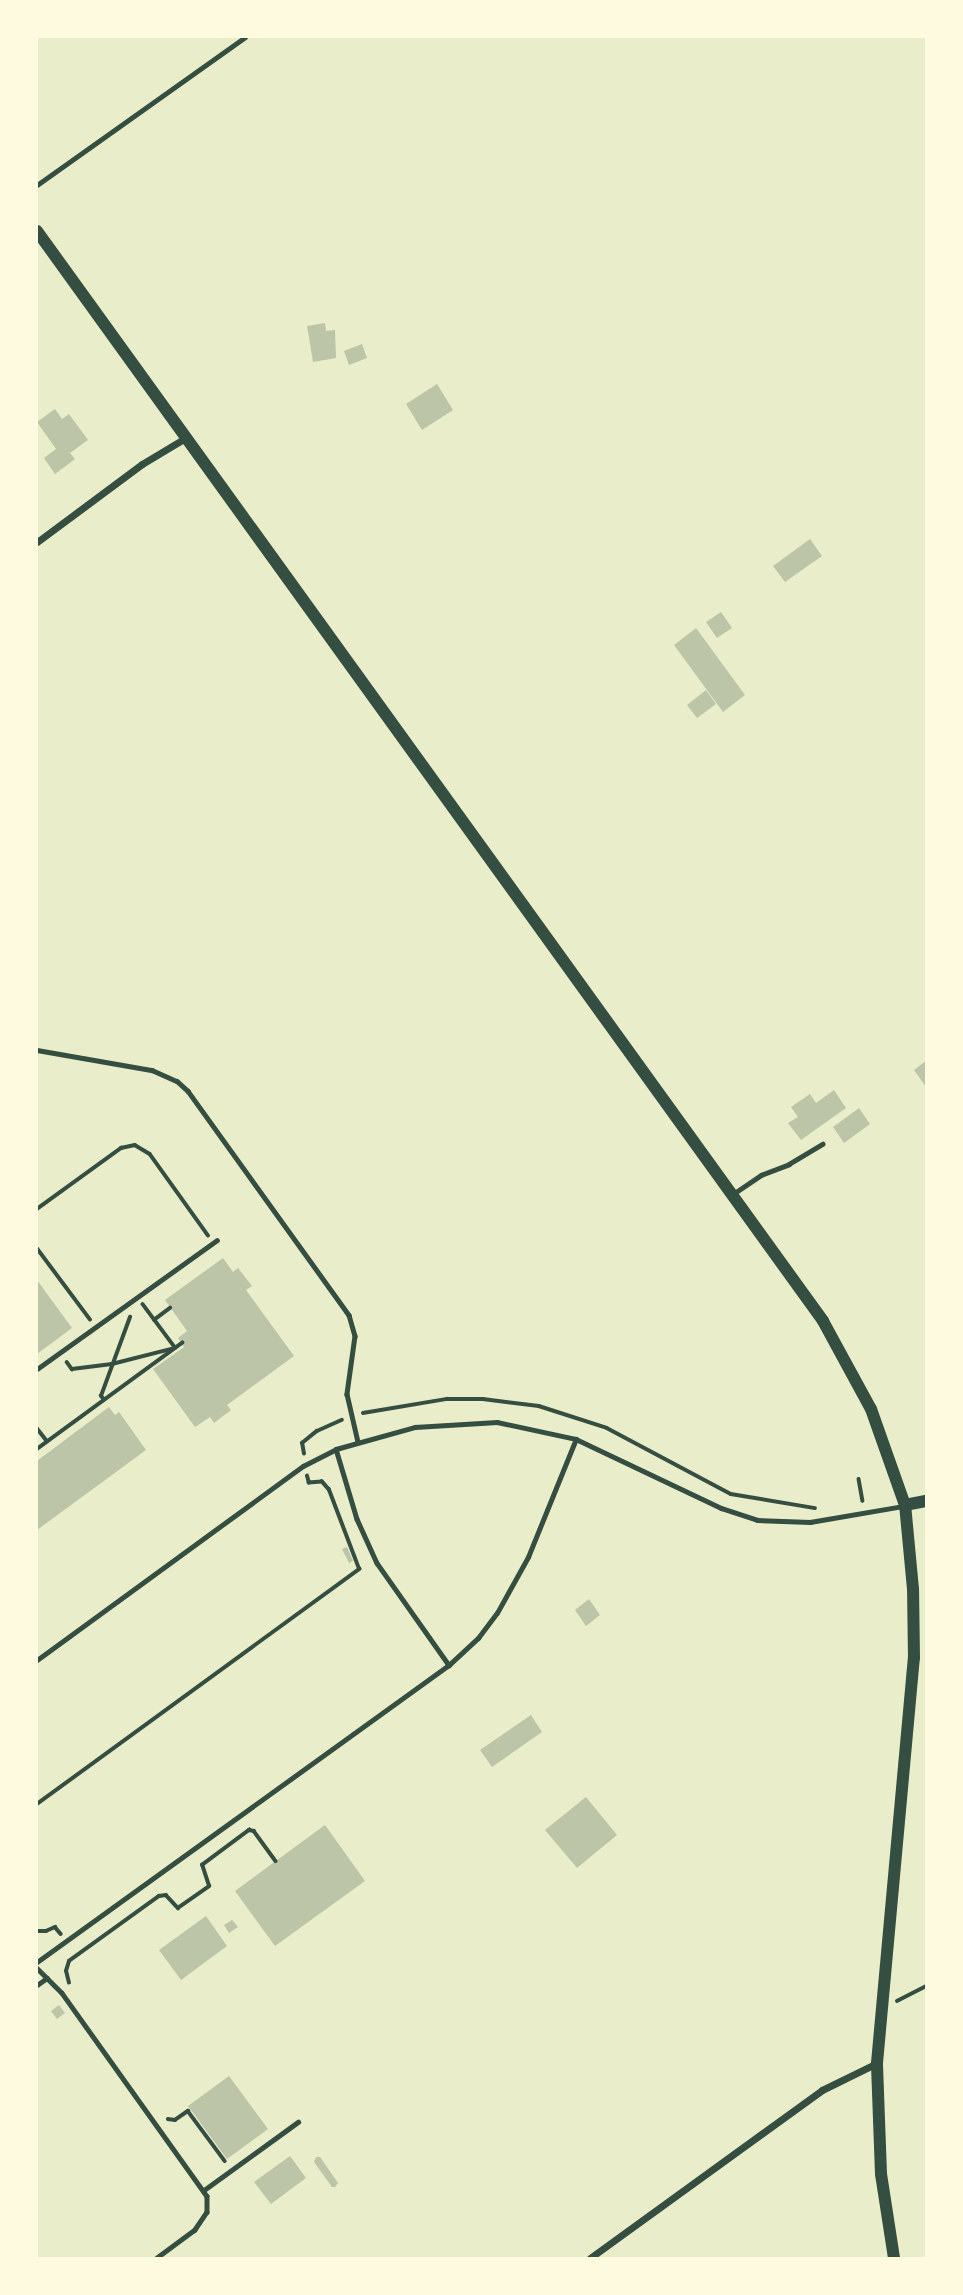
<!DOCTYPE html>
<style>
body{margin:0}
#map{position:relative;width:963px;height:2295px;overflow:hidden;background:#e9edc9;font-family:"Golos Text",sans-serif}
div>[style]{position:absolute}
.building>*{inset:0;background:#bcc5a7}
.path>*{height:3.5px;margin:-1.75px;padding:0 1.75px;transform-origin:1.75px;border-radius:1.75px;background:#344e41}
.service>*{height:4.5px;margin:-2.25px;padding:0 2.25px;transform-origin:2.25px;border-radius:2.25px;background:#344e41}
.minor>*{height:7px;margin:-3.5px;padding:0 3.5px;transform-origin:3.5px;border-radius:3.5px;background:#344e41}
.secondary>*{height:12px;margin:-6px;padding:0 6px;transform-origin:6px;border-radius:6px;background:#344e41}
.primary>*{height:12px;margin:-6px;padding:0 6px;transform-origin:6px;border-radius:6px;background:#344e41}
span{translate:-50% -50%;white-space:nowrap;text-align:center;line-height:1.15;-webkit-text-stroke:5px #fefae0;paint-order:stroke}
.frame{position:absolute;inset:0;border:38px solid #fefae0;pointer-events:none}
</style>
<div id="map">
<div class="building">
<i style="clip-path:polygon(325px 323px,326px 331px,335px 330px,336px 358px,313px 362px,307px 326px)"></i>
<i style="clip-path:polygon(362px 344px,367px 358px,349px 365px,344px 351px)"></i>
<i style="clip-path:polygon(437px 384px,453px 410px,422px 430px,406px 404px)"></i>
<i style="clip-path:polygon(55px 409px,62px 419px,69px 414px,88px 440px,70px 453px,75px 459px,55px 474px,44px 458px,56px 449px,37px 422px)"></i>
<i style="clip-path:polygon(810px 539px,822px 556px,785px 582px,773px 566px)"></i>
<i style="clip-path:polygon(721px 612px,732px 628px,717px 638px,706px 622px)"></i>
<i style="clip-path:polygon(696px 628px,745px 695px,723px 712px,674px 645px)"></i>
<i style="clip-path:polygon(706px 690px,716px 704px,697px 718px,687px 705px)"></i>
<i style="clip-path:polygon(926px 1061px,926px 1087px,914px 1070px)"></i>
<i style="clip-path:polygon(834px 1090px,846px 1108px,801px 1140px,788px 1123px,798px 1117px,791px 1107px,810px 1094px,816px 1103px)"></i>
<i style="clip-path:polygon(859px 1108px,870px 1124px,844px 1143px,833px 1127px)"></i>
<i style="clip-path:polygon(223px 1258px,233px 1272px,238px 1268px,252px 1286px,246px 1290px,294px 1356px,227px 1405px,231px 1410px,214px 1423px,210px 1417px,195px 1427px,153px 1369px,184px 1347px,178px 1338px,187px 1331px,165px 1300px)"></i>
<i style="clip-path:polygon(37px 1280px,72px 1328px,37px 1354px)"></i>
<i style="clip-path:polygon(109px 1407px,115px 1415px,119px 1412px,146px 1450px,37px 1530px,37px 1461px)"></i>
<i style="clip-path:polygon(347px 1547px,353px 1561px,349px 1563px,342px 1549px)"></i>
<i style="clip-path:polygon(589px 1599px,600px 1615px,586px 1626px,575px 1610px)"></i>
<i style="clip-path:polygon(531px 1715px,542px 1732px,492px 1767px,480px 1750px)"></i>
<i style="clip-path:polygon(586px 1797px,617px 1835px,577px 1868px,545px 1830px)"></i>
<i style="clip-path:polygon(325px 1825px,365px 1881px,275px 1946px,235px 1891px)"></i>
<i style="clip-path:polygon(206px 1916px,227px 1946px,181px 1980px,159px 1950px)"></i>
<i style="clip-path:polygon(232px 1920px,238px 1927px,229px 1933px,224px 1925px)"></i>
<i style="clip-path:polygon(59px 2005px,65px 2013px,57px 2019px,51px 2011px)"></i>
<i style="clip-path:polygon(229px 2076px,268px 2129px,227px 2159px,188px 2106px)"></i>
<i style="clip-path:polygon(290px 2156px,306px 2178px,271px 2204px,254px 2182px)"></i>
<i style="clip-path:polygon(316px 2157px,320px 2157px,338px 2183px,335px 2187px,332px 2187px,314px 2162px)"></i>
</div>
<div class="path">
<i style="left:37px;top:1209px;width:104px;rotate:-36deg"></i>
<i style="left:121px;top:1148px;width:14px;rotate:-12deg"></i>
<i style="left:135px;top:1145px;width:17px;rotate:31deg"></i>
<i style="left:150px;top:1154px;width:100px;rotate:54.4deg"></i>
<i style="left:37px;top:1248px;width:89px;rotate:53.3deg"></i>
<i style="left:154px;top:1320px;width:20px;rotate:-37deg"></i>
<i style="left:67px;top:1362px;width:9px;rotate:54deg"></i>
<i style="left:72px;top:1369px;width:40px;rotate:-7.1deg"></i>
<i style="left:112px;top:1364px;width:65px;rotate:-14.3deg"></i>
<i style="left:175px;top:1348px;width:54px;rotate:-126.7deg"></i>
<i style="left:104px;top:1400px;width:5px;rotate:-127deg"></i>
<i style="left:101px;top:1396px;width:84px;rotate:-69.8deg"></i>
<i style="left:363px;top:1413px;width:85px;rotate:-9.5deg"></i>
<i style="left:447px;top:1399px;width:36px"></i>
<i style="left:483px;top:1399px;width:56px;rotate:7.1deg"></i>
<i style="left:539px;top:1406px;width:71px;rotate:17.9deg"></i>
<i style="left:607px;top:1428px;width:140px;rotate:28deg"></i>
<i style="left:731px;top:1494px;width:85px;rotate:9.5deg"></i>
<i style="left:37px;top:1428px;width:16px;rotate:52deg"></i>
<i style="left:37px;top:1449px;width:180px;rotate:-36.2deg"></i>
<i style="left:304px;top:1454px;width:11px;rotate:-100deg"></i>
<i style="left:302px;top:1443px;width:19px;rotate:-39deg"></i>
<i style="left:317px;top:1431px;width:27px;rotate:-24deg"></i>
<i style="left:859px;top:1479px;width:22px;rotate:80deg"></i>
<i style="left:37px;top:1804px;width:399px;rotate:-36.1deg"></i>
<i style="left:359px;top:1569px;width:85px;rotate:-110.8deg"></i>
<i style="left:329px;top:1490px;width:11px;rotate:-131deg"></i>
<i style="left:322px;top:1482px;width:13px;rotate:176deg"></i>
<i style="left:309px;top:1483px;width:7px;rotate:-106deg"></i>
<i style="left:37px;top:1931px;width:9px"></i>
<i style="left:46px;top:1931px;width:10px;rotate:-24deg"></i>
<i style="left:55px;top:1927px;width:9px;rotate:49deg"></i>
<i style="left:69px;top:1983px;width:12px;rotate:-104deg"></i>
<i style="left:66px;top:1971px;width:10px;rotate:-73deg"></i>
<i style="left:69px;top:1961px;width:111px;rotate:-35.8deg"></i>
<i style="left:159px;top:1896px;width:7px;rotate:-8deg"></i>
<i style="left:166px;top:1895px;width:18px;rotate:47deg"></i>
<i style="left:178px;top:1908px;width:38px;rotate:-35deg"></i>
<i style="left:209px;top:1886px;width:22px;rotate:-108deg"></i>
<i style="left:202px;top:1865px;width:59px;rotate:-36.7deg"></i>
<i style="left:249px;top:1830px;width:5px;rotate:11deg"></i>
<i style="left:254px;top:1831px;width:37px;rotate:54deg"></i>
<i style="left:897px;top:2001px;width:33px;rotate:-27deg"></i>
<i style="left:168px;top:2119px;width:7px;rotate:8deg"></i>
<i style="left:175px;top:2120px;width:16px;rotate:-35deg"></i>
<i style="left:188px;top:2111px;width:62px;rotate:53.5deg"></i>
</div>
<div class="service">
<i style="left:37px;top:185px;width:255px;rotate:-35.4deg"></i>
<i style="left:37px;top:1050px;width:117px;rotate:9.9deg"></i>
<i style="left:152px;top:1070px;width:27px;rotate:24deg"></i>
<i style="left:177px;top:1081px;width:15px;rotate:42deg"></i>
<i style="left:188px;top:1091px;width:276px;rotate:54.3deg"></i>
<i style="left:349px;top:1315px;width:22px;rotate:74deg"></i>
<i style="left:355px;top:1336px;width:59px;rotate:97.9deg"></i>
<i style="left:347px;top:1394px;width:49px;rotate:77.1deg"></i>
<i style="left:733px;top:1194px;width:34px;rotate:-34deg"></i>
<i style="left:761px;top:1175px;width:30px;rotate:-21deg"></i>
<i style="left:789px;top:1164px;width:39px;rotate:-31deg"></i>
<i style="left:37px;top:1369px;width:221px;rotate:-35.6deg"></i>
<i style="left:336px;top:1449px;width:73px;rotate:73.3deg"></i>
<i style="left:357px;top:1519px;width:48px;rotate:65.6deg"></i>
<i style="left:377px;top:1563px;width:125px;rotate:54.8deg"></i>
<i style="left:37px;top:1660px;width:329px;rotate:-36.1deg"></i>
<i style="left:303px;top:1466px;width:37px;rotate:-27deg"></i>
<i style="left:336px;top:1449px;width:82px;rotate:-15.6deg"></i>
<i style="left:415px;top:1427px;width:82px;rotate:-3.5deg"></i>
<i style="left:497px;top:1422px;width:81px;rotate:12.1deg"></i>
<i style="left:576px;top:1439px;width:161px;rotate:25.4deg"></i>
<i style="left:721px;top:1508px;width:38px;rotate:18deg"></i>
<i style="left:757px;top:1520px;width:53px;rotate:2.2deg"></i>
<i style="left:810px;top:1522px;width:95px;rotate:-9.7deg"></i>
<i style="left:37px;top:1962px;width:508px;rotate:-35.79deg"></i>
<i style="left:449px;top:1665px;width:40px;rotate:-43deg"></i>
<i style="left:478px;top:1638px;width:31px;rotate:-53deg"></i>
<i style="left:497px;top:1613px;width:64px;rotate:-61deg"></i>
<i style="left:528px;top:1557px;width:127px;rotate:-67.9deg"></i>
<i style="left:37px;top:1968px;width:35px;rotate:45deg"></i>
<i style="left:62px;top:1993px;width:249px;rotate:54.5deg"></i>
<i style="left:207px;top:2196px;width:16px;rotate:90deg"></i>
<i style="left:207px;top:2212px;width:22px;rotate:124deg"></i>
<i style="left:195px;top:2230px;width:47px;rotate:143.6deg"></i>
<i style="left:37px;top:1985px;width:12px;rotate:-35deg"></i>
<i style="left:204px;top:2190px;width:116px;rotate:-35.9deg"></i>
</div>
<div class="minor">
<i style="left:37px;top:542px;width:131px;rotate:-36.6deg"></i>
<i style="left:142px;top:464px;width:52px;rotate:-31deg"></i>
<i style="left:590px;top:2258px;width:286px;rotate:-35.9deg"></i>
<i style="left:822px;top:2090px;width:61px;rotate:-26.1deg"></i>
</div>
<div class="secondary">
<i style="left:894px;top:2258px;width:85px;rotate:-98.8deg"></i>
<i style="left:881px;top:2174px;width:111px;rotate:-92.1deg"></i>
<i style="left:877px;top:2063px;width:407px;rotate:-84.8deg"></i>
<i style="left:914px;top:1658px;width:69px;rotate:-90.8deg"></i>
<i style="left:913px;top:1589px;width:84px;rotate:-95.4deg"></i>
</div>
<div class="primary">
<i style="left:37px;top:231px;width:1344px;rotate:54.2deg"></i>
<i style="left:823px;top:1321px;width:100px;rotate:61.4deg"></i>
<i style="left:871px;top:1409px;width:102px;rotate:70.5deg"></i>
<i style="left:905px;top:1505px;width:21px;rotate:-11deg"></i>
</div>
<div class="frame"></div>
</div>
